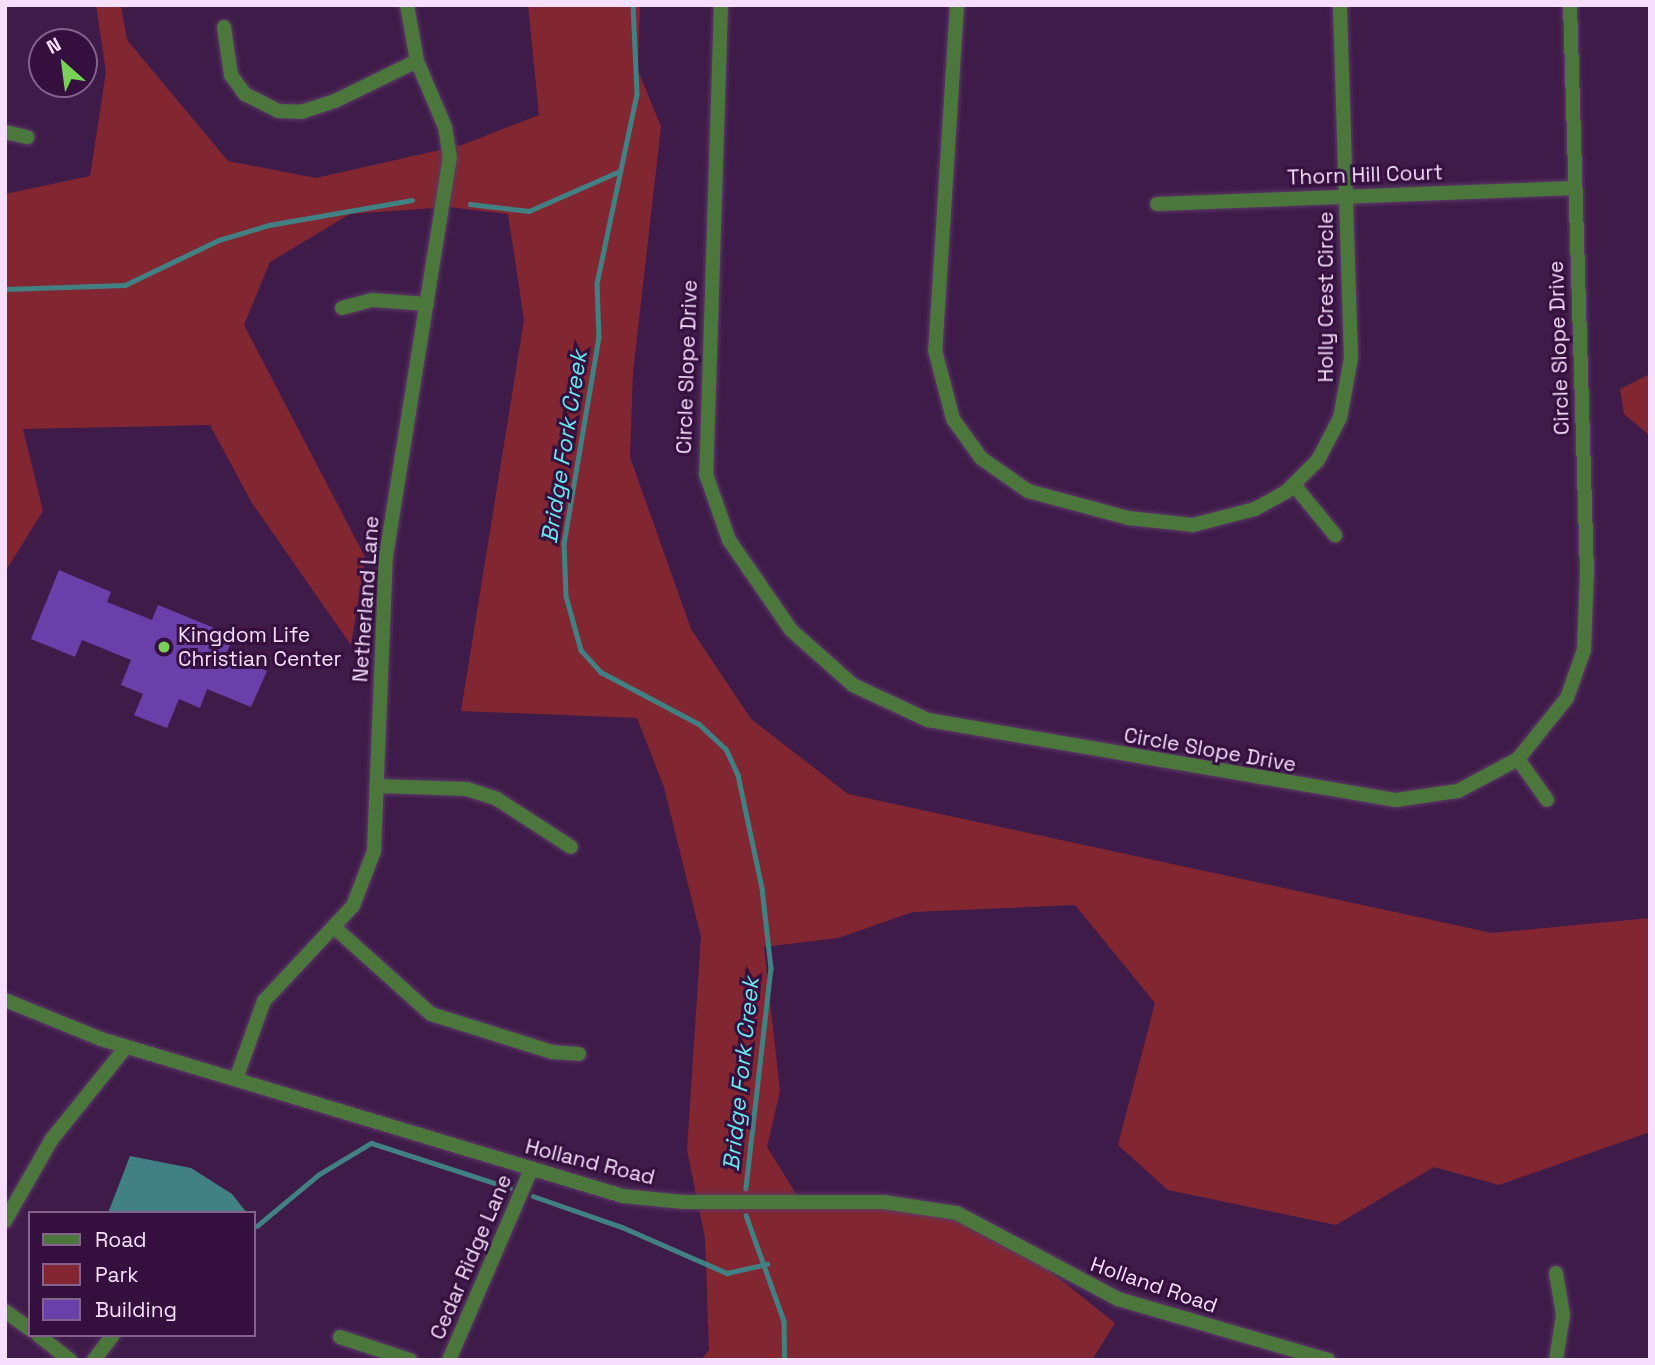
<!DOCTYPE html>
<style>
body{margin:0}
#map{position:relative;width:1655px;height:1365px;overflow:hidden;background:#3f1b4a;font-family:"Space Grotesk",sans-serif}
div>[style]{position:absolute}
.green>*{inset:0;background:#822731}
.water>*{inset:0;background:#418183}
.stream>*{height:4.5px;margin:-2.25px;padding:0 2.25px;transform-origin:2.25px;border-radius:2.25px;background:#418183}
.building>*{inset:0;background:#693fa9}
.roads{filter:drop-shadow(0 0 2px #5c3a66) drop-shadow(0 0 2px #5c3a66)}
.street>*{height:14px;margin:-7px;padding:0 7px;transform-origin:7px;border-radius:7px;background:#4b773c}
.dots>*{width:19px;height:19px;translate:-50% -50%;box-sizing:border-box;border:4px solid #35103f;border-radius:50%}
span{translate:-50% -50%;white-space:nowrap;text-align:center;line-height:1.15;-webkit-text-stroke:6px #35103f;paint-order:stroke}
.street-label{font-size:21px;color:#f5dffc}
.poi-label{font-size:21px;color:#f5dffc}
.left{translate:0 -50%;text-align:left}
.water-label{font-size:23px;color:#65eaee;font-style:italic}
.frame{position:absolute;inset:0;border:7px solid #f5dffc;pointer-events:none}
.legend{position:absolute;left:28px;top:1211px;width:228px;height:126px;box-sizing:border-box;background:#35103f;border:2px solid #82638b;margin:0;padding:9px 12px;list-style:none;font-size:21px;color:#f5dffc}
.legend li{display:flex;align-items:center;gap:14px;height:35px}
.legend b{width:35px;border:2px solid #82638b}
.north{position:absolute;left:28px;top:28px;width:70px;height:70px;box-sizing:border-box;background:#35103f;border:2px solid #82638b;border-radius:50%;rotate:332deg;font-size:19px;font-weight:700;line-height:28px;text-align:center;color:#f5dffc}
.north::after{content:'';display:block;margin:auto;width:24px;height:32px;background:#79d158;clip-path:polygon(50% 0,100% 100%,50% 72%,0 100%)}
</style>
<div id="map">
<div class="green">
<i style="clip-path:polygon(96px 5px,121px 5px,127px 40px,228px 161px,316px 178px,462px 145px,539px 115px,528px 5px,640px 5px,638px 70px,661px 127px,633px 372px,630px 457px,691px 629px,751px 719px,848px 794px,1492px 933px,1650px 918px,1650px 1132px,1499px 1185px,1434px 1167px,1336px 1225px,1168px 1190px,1118px 1145px,1155px 1003px,1075px 905px,913px 912px,838px 938px,764px 947px,780px 1091px,767px 1147px,798px 1197px,917px 1199px,1031px 1256px,1115px 1323px,1092px 1360px,701px 1360px,709px 1350px,705px 1238px,687px 1150px,701px 937px,664px 787px,637px 718px,461px 711px,524px 320px,508px 214px,449px 207px,350px 214px,270px 262px,244px 325px,365px 557px,351px 645px,252px 503px,210px 425px,23px 429px,43px 511px,5px 572px,5px 194px,90px 176px,106px 72px)"></i>
<i style="clip-path:polygon(1650px 374px,1650px 436px,1624px 414px,1620px 389px)"></i>
</div>
<div class="water">
<i style="clip-path:polygon(130px 1156px,191px 1168px,232px 1194px,247px 1213px,108px 1213px)"></i>
</div>
<div class="stream">
<i style="left:633px;top:5px;width:89px;rotate:87.4deg"></i>
<i style="left:637px;top:94px;width:193px;rotate:101.9deg"></i>
<i style="left:597px;top:283px;width:54px;rotate:87.9deg"></i>
<i style="left:599px;top:337px;width:209px;rotate:99.6deg"></i>
<i style="left:564px;top:543px;width:53px;rotate:87.8deg"></i>
<i style="left:566px;top:596px;width:56px;rotate:74.5deg"></i>
<i style="left:581px;top:650px;width:30px;rotate:48deg"></i>
<i style="left:601px;top:672px;width:111px;rotate:28deg"></i>
<i style="left:699px;top:724px;width:37px;rotate:43deg"></i>
<i style="left:726px;top:749px;width:29px;rotate:65deg"></i>
<i style="left:738px;top:775px;width:116px;rotate:78deg"></i>
<i style="left:762px;top:888px;width:81px;rotate:83.6deg"></i>
<i style="left:771px;top:968px;width:222px;rotate:96.5deg"></i>
<i style="left:470px;top:204px;width:59px;rotate:6.8deg"></i>
<i style="left:529px;top:211px;width:97px;rotate:-23.7deg"></i>
<i style="left:5px;top:289px;width:120px;rotate:-1.9deg"></i>
<i style="left:125px;top:285px;width:104px;rotate:-25.6deg"></i>
<i style="left:219px;top:240px;width:52px;rotate:-16.7deg"></i>
<i style="left:269px;top:225px;width:145px;rotate:-9.9deg"></i>
<i style="left:533px;top:1196px;width:94px;rotate:19.2deg"></i>
<i style="left:622px;top:1227px;width:115px;rotate:23.7deg"></i>
<i style="left:727px;top:1273px;width:41px;rotate:-12.7deg"></i>
<i style="left:746px;top:1215px;width:113px;rotate:70.3deg"></i>
<i style="left:784px;top:1321px;width:39px;rotate:89deg"></i>
<i style="left:257px;top:1226px;width:80px;rotate:-39.9deg"></i>
<i style="left:318px;top:1175px;width:62px;rotate:-31.1deg"></i>
<i style="left:371px;top:1143px;width:146px;rotate:17.9deg"></i>
</div>
<div class="building">
<i style="clip-path:polygon(59px 570px,111px 592px,107px 602px,152px 620px,158px 605px,234px 636px,226px 654px,267px 671px,251px 707px,207px 689px,200px 708px,179px 699px,167px 728px,134px 715px,143px 694px,121px 685px,131px 660px,82px 640px,75px 657px,31px 639px)"></i>
</div>
<div class="roads">
<div class="street">
<i style="left:721px;top:5px;width:469px;rotate:91.8deg"></i>
<i style="left:706px;top:474px;width:70px;rotate:70.8deg"></i>
<i style="left:729px;top:540px;width:109px;rotate:55.4deg"></i>
<i style="left:791px;top:630px;width:83px;rotate:41.6deg"></i>
<i style="left:853px;top:685px;width:83px;rotate:25deg"></i>
<i style="left:928px;top:720px;width:475px;rotate:9.7deg"></i>
<i style="left:1396px;top:800px;width:63px;rotate:-8.3deg"></i>
<i style="left:1458px;top:791px;width:68px;rotate:-28.1deg"></i>
<i style="left:1518px;top:759px;width:78px;rotate:-51.2deg"></i>
<i style="left:1567px;top:698px;width:51px;rotate:-70.5deg"></i>
<i style="left:1584px;top:650px;width:77px;rotate:-87.8deg"></i>
<i style="left:1587px;top:573px;width:568px;rotate:-91.71deg"></i>
<i style="left:957px;top:5px;width:346px;rotate:93.6deg"></i>
<i style="left:935px;top:350px;width:71px;rotate:75.4deg"></i>
<i style="left:953px;top:419px;width:48px;rotate:54.3deg"></i>
<i style="left:981px;top:458px;width:57px;rotate:35.1deg"></i>
<i style="left:1028px;top:491px;width:104px;rotate:15.1deg"></i>
<i style="left:1128px;top:518px;width:65px;rotate:6.1deg"></i>
<i style="left:1193px;top:525px;width:64px;rotate:-14.5deg"></i>
<i style="left:1255px;top:509px;width:35px;rotate:-29deg"></i>
<i style="left:1286px;top:492px;width:45px;rotate:-45deg"></i>
<i style="left:1318px;top:460px;width:47px;rotate:-62.4deg"></i>
<i style="left:1340px;top:418px;width:61px;rotate:-79.6deg"></i>
<i style="left:1351px;top:358px;width:353px;rotate:-91.8deg"></i>
<i style="left:224px;top:27px;width:49px;rotate:81.7deg"></i>
<i style="left:231px;top:75px;width:24px;rotate:54deg"></i>
<i style="left:245px;top:94px;width:37px;rotate:27deg"></i>
<i style="left:278px;top:111px;width:23px;rotate:2deg"></i>
<i style="left:301px;top:112px;width:36px;rotate:-18deg"></i>
<i style="left:335px;top:101px;width:91px;rotate:-26deg"></i>
<i style="left:5px;top:132px;width:23px;rotate:13deg"></i>
<i style="left:1157px;top:204px;width:418px;rotate:-2.2deg"></i>
<i style="left:342px;top:308px;width:31px;rotate:-15deg"></i>
<i style="left:372px;top:300px;width:55px;rotate:4.2deg"></i>
<i style="left:1294px;top:485px;width:65px;rotate:50.6deg"></i>
<i style="left:1518px;top:759px;width:50px;rotate:54.7deg"></i>
<i style="left:377px;top:786px;width:90px;rotate:1.9deg"></i>
<i style="left:467px;top:789px;width:32px;rotate:18deg"></i>
<i style="left:497px;top:799px;width:88px;rotate:33deg"></i>
<i style="left:335px;top:928px;width:129px;rotate:41.9deg"></i>
<i style="left:431px;top:1014px;width:127px;rotate:17.4deg"></i>
<i style="left:552px;top:1052px;width:27px;rotate:4deg"></i>
<i style="left:5px;top:1000px;width:104px;rotate:22.1deg"></i>
<i style="left:101px;top:1039px;width:545px;rotate:16.74deg"></i>
<i style="left:623px;top:1196px;width:61px;rotate:5.6deg"></i>
<i style="left:684px;top:1202px;width:200px"></i>
<i style="left:884px;top:1202px;width:74px;rotate:8.6deg"></i>
<i style="left:957px;top:1213px;width:183px;rotate:28.1deg"></i>
<i style="left:1118px;top:1299px;width:219px;rotate:16.2deg"></i>
<i style="left:236px;top:1079px;width:83px;rotate:-70.3deg"></i>
<i style="left:264px;top:1001px;width:130px;rotate:-46.9deg"></i>
<i style="left:353px;top:906px;width:59px;rotate:-69.1deg"></i>
<i style="left:374px;top:851px;width:295px;rotate:-87.7deg"></i>
<i style="left:386px;top:556px;width:403px;rotate:-80.9deg"></i>
<i style="left:450px;top:158px;width:31px;rotate:-99deg"></i>
<i style="left:445px;top:127px;width:72px;rotate:-113deg"></i>
<i style="left:417px;top:61px;width:57px;rotate:-100.1deg"></i>
<i style="left:5px;top:1221px;width:95px;rotate:-60.2deg"></i>
<i style="left:52px;top:1139px;width:118px;rotate:-51.2deg"></i>
<i style="left:1556px;top:1273px;width:43px;rotate:80.5deg"></i>
<i style="left:1563px;top:1315px;width:46px;rotate:98.8deg"></i>
<i style="left:5px;top:1311px;width:31px;rotate:36deg"></i>
<i style="left:38px;top:1335px;width:41px;rotate:38deg"></i>
<i style="left:340px;top:1337px;width:74px;rotate:18.2deg"></i>
<i style="left:94px;top:1360px;width:31px;rotate:-53deg"></i>
<i style="left:449px;top:1360px;width:207px;rotate:-66.7deg"></i>
</div>
</div>
<div class="dots">
<i style="left:164px;top:647px;background:#79d158"></i>
</div>
<div class="street-label">
<span style="left:1365px;top:175px;rotate:-2deg">Thorn Hill Court</span>
<span style="left:1326px;top:297px;rotate:-90deg">Holly Crest Circle</span>
<span style="left:1559px;top:348px;rotate:-92deg">Circle Slope Drive</span>
<span style="left:687px;top:367px;rotate:-88deg">Circle Slope Drive</span>
<span style="left:366px;top:599px;rotate:-86deg">Netherland Lane</span>
<span style="left:1210px;top:750px;rotate:10deg">Circle Slope Drive</span>
<span style="left:590px;top:1162px;rotate:14deg">Holland Road</span>
<span style="left:471px;top:1257px;rotate:-67deg">Cedar Ridge Lane</span>
<span style="left:1154px;top:1285px;rotate:19deg">Holland Road</span>
</div>
<div class="poi-label">
<span class="left" style="left:178px;top:647px">Kingdom Life<br>Christian Center</span>
</div>
<div class="water-label">
<span style="left:564px;top:447px;rotate:-81deg">Bridge Fork Creek</span>
<span style="left:741px;top:1074px;rotate:-84deg">Bridge Fork Creek</span>
</div>
<div class="frame"></div>
<ul class="legend">
<li><b style="height:9px;background:#4b773c"></b>Road</li>
<li><b style="height:19px;background:#822731"></b>Park</li>
<li><b style="height:19px;background:#693fa9"></b>Building</li>
</ul>
<div class="north">N</div>
</div>
